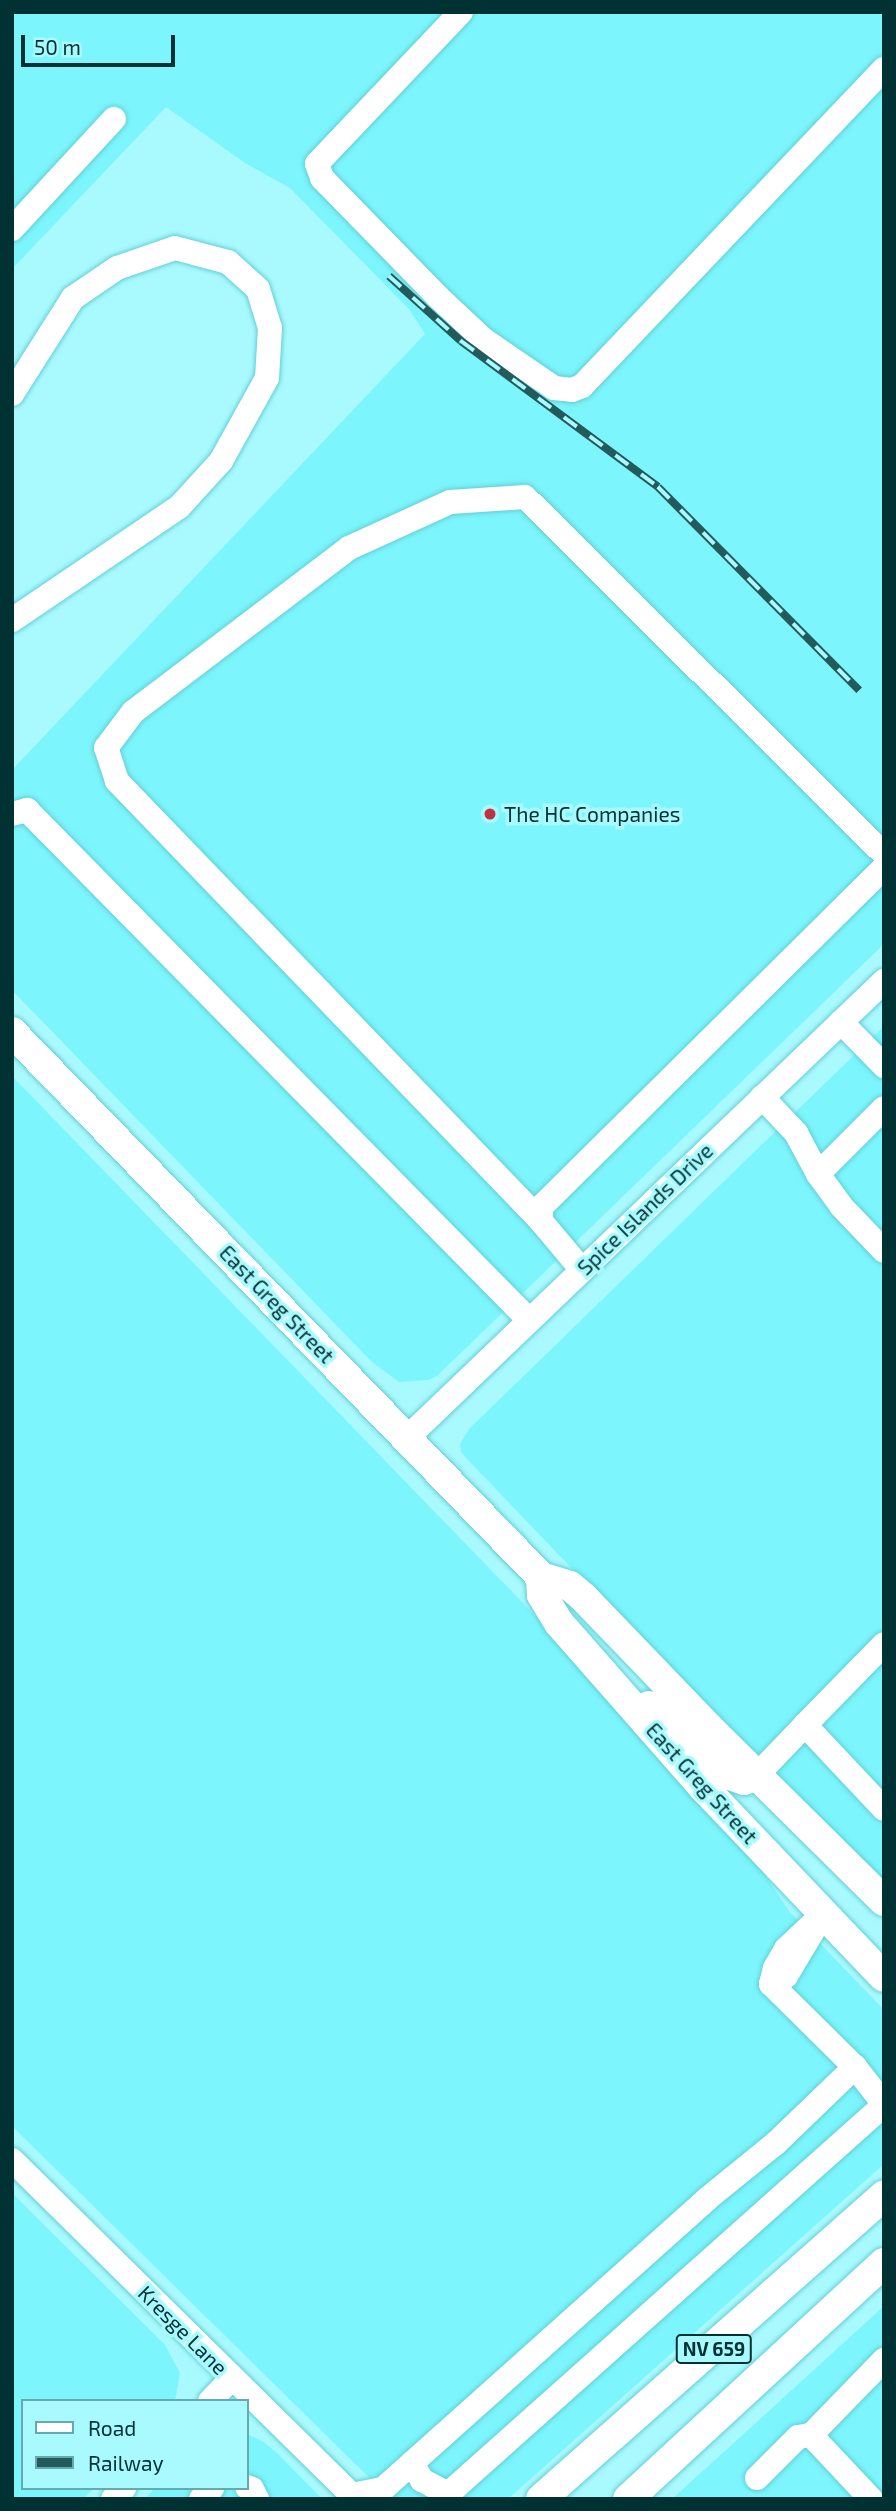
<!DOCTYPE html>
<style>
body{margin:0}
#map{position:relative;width:896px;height:2511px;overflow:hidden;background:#a9faff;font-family:"Exo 2",sans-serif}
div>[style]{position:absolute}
.built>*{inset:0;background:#7cf5fc}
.roads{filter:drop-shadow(0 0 2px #64cfd6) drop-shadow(0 0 2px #64cfd6)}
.minor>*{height:24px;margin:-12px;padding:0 12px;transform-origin:12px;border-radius:12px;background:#fff}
.major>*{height:30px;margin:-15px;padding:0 15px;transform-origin:15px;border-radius:15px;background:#fff}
.rail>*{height:8px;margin-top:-4px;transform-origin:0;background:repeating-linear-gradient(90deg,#a9faff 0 16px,#235b5d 0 32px);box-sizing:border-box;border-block:2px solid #235b5d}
.dots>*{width:19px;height:19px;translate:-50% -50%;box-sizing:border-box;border:4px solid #a9faff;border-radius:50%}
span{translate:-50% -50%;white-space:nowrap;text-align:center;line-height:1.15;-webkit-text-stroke:7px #a9faff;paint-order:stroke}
.shield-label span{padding:2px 5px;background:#a9faff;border:2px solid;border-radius:5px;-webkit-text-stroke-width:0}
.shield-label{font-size:19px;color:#003133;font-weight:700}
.poi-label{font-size:21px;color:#003133}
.left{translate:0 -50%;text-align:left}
.street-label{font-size:21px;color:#003133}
.frame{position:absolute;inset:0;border:14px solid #003133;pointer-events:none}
.legend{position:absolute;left:21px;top:2399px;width:228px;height:91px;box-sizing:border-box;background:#a9faff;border:2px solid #65aaad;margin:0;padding:9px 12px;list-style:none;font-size:21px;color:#003133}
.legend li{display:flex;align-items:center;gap:14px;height:35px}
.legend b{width:35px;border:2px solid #65aaad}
.scale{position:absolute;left:21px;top:35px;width:154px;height:32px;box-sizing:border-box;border:4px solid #003133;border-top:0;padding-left:9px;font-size:21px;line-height:24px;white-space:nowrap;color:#003133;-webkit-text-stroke:5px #a9faff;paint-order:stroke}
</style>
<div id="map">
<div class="built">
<i style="clip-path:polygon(12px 12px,884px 12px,884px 944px,437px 1376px,428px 1380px,399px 1382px,372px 1362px,12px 990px,12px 770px,425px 334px,409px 309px,290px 188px,245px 163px,166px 107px,12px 269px)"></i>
<i style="clip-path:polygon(884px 1026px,884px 1882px,696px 1698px,468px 1460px,461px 1452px,460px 1444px,469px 1429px)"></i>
<i style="clip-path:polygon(12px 1076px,554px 1635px,760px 1868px,789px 1911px,884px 2010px,884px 2164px,508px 2499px,391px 2499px,12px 2126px)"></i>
<i style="clip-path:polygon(12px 2193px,165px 2345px,180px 2373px,175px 2401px,23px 2401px,23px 2488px,94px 2488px,83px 2499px,12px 2499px)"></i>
<i style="clip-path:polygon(884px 2306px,884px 2499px,672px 2499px,760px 2419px)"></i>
<i style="clip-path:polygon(247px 2434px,262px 2441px,276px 2452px,322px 2499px,145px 2499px,155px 2488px,247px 2488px)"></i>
</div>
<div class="roads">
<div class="minor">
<i style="left:461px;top:12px;width:209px;rotate:133.5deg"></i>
<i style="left:317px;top:164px;width:15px;rotate:70deg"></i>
<i style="left:322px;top:178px;width:166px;rotate:45.7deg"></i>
<i style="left:438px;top:297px;width:63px;rotate:43.1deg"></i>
<i style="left:484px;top:340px;width:85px;rotate:34.4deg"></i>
<i style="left:554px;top:388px;width:18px;rotate:6deg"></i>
<i style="left:572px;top:390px;width:11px;rotate:-22deg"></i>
<i style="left:582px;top:386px;width:438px;rotate:-46.4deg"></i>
<i style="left:12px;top:229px;width:150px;rotate:-47.2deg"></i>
<i style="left:12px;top:394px;width:114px;rotate:-57.6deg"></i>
<i style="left:73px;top:298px;width:53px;rotate:-34.3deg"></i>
<i style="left:117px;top:268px;width:61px;rotate:-19deg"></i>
<i style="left:175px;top:248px;width:55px;rotate:14.8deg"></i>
<i style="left:228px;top:262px;width:40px;rotate:42deg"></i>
<i style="left:258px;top:289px;width:41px;rotate:72.9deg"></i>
<i style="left:270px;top:328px;width:50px;rotate:93.4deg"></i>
<i style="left:267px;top:378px;width:95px;rotate:119deg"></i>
<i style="left:221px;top:461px;width:62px;rotate:132.4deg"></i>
<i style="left:179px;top:507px;width:202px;rotate:145.9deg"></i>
<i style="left:12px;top:814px;width:16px;rotate:-15deg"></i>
<i style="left:27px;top:810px;width:716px;rotate:45.45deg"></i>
<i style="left:841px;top:1022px;width:62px;rotate:45.7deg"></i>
<i style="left:762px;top:1097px;width:50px;rotate:46.6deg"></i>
<i style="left:796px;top:1133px;width:47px;rotate:61.8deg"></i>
<i style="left:818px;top:1174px;width:93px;rotate:-45deg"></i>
<i style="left:818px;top:1174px;width:39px;rotate:54deg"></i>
<i style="left:841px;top:1206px;width:62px;rotate:46.3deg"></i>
<i style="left:540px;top:1220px;width:610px;rotate:-133.94deg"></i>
<i style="left:117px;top:781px;width:35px;rotate:-108deg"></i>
<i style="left:106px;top:748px;width:45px;rotate:-53.1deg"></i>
<i style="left:133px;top:712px;width:271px;rotate:-37.2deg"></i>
<i style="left:349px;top:548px;width:111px;rotate:-24.5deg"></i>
<i style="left:450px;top:502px;width:75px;rotate:-3.8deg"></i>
<i style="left:525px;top:497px;width:506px;rotate:44.84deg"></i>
<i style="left:582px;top:1270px;width:65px;rotate:-130deg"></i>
<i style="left:540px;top:1220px;width:14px;rotate:-82deg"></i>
<i style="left:542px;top:1206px;width:482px;rotate:-44.7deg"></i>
<i style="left:407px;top:1438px;width:661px;rotate:-43.77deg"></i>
<i style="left:805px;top:1725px;width:113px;rotate:-45.7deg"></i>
<i style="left:757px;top:1775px;width:69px;rotate:-46.2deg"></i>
<i style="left:805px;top:1725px;width:115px;rotate:46.8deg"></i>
<i style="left:823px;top:1914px;width:72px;rotate:120.8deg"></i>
<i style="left:786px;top:1976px;width:17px;rotate:152deg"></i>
<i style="left:771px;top:1984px;width:16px;rotate:-76deg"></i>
<i style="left:775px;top:1968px;width:22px;rotate:-60deg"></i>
<i style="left:786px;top:1949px;width:51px;rotate:-43.4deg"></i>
<i style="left:771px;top:1984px;width:118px;rotate:44.7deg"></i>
<i style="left:855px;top:2067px;width:47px;rotate:51.9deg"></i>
<i style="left:12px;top:2160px;width:483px;rotate:44.6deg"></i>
<i style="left:210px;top:2401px;width:32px;rotate:-46deg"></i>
<i style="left:412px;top:2463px;width:20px;rotate:60deg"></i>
<i style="left:422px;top:2480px;width:30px;rotate:28deg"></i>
<i style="left:448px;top:2494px;width:584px;rotate:-41.74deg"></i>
<i style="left:757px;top:2478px;width:58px;rotate:-45deg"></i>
<i style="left:798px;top:2437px;width:13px;rotate:-9deg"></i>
<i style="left:247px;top:2487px;width:5px;rotate:22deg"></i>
<i style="left:252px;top:2489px;width:11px;rotate:63deg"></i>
<i style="left:113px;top:2499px;width:16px;rotate:-45deg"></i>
<i style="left:201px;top:2499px;width:16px;rotate:-45deg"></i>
<i style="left:349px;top:2499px;width:5px;rotate:-53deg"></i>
<i style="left:352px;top:2495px;width:32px;rotate:-11deg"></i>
<i style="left:383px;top:2489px;width:435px;rotate:-41.8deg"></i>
<i style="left:707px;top:2199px;width:89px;rotate:-39.1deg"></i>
<i style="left:776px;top:2143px;width:110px;rotate:-43.9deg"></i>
<i style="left:871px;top:2499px;width:88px;rotate:-133.2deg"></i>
<i style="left:811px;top:2435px;width:105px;rotate:-45.8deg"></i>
</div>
<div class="major">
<i style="left:12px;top:1032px;width:760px;rotate:45.85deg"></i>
<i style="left:541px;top:1577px;width:30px;rotate:17deg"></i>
<i style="left:570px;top:1586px;width:17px;rotate:40deg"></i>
<i style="left:583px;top:1597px;width:182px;rotate:46.1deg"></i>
<i style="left:709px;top:1728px;width:246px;rotate:44.7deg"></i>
<i style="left:541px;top:1577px;width:18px;rotate:87deg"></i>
<i style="left:542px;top:1595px;width:33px;rotate:59deg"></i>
<i style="left:559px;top:1623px;width:218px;rotate:48.7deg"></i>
<i style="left:703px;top:1787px;width:262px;rotate:46.4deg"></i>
<i style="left:649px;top:1706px;width:33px;rotate:35deg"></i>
<i style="left:676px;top:1725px;width:71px;rotate:43.9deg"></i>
<i style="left:727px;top:1774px;width:18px;rotate:19deg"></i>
<i style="left:744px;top:1780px;width:14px;rotate:-21deg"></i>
<i style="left:541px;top:2499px;width:458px;rotate:-41.5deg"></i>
<i style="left:628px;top:2499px;width:348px;rotate:-42.7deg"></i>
</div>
</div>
<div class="rail">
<i style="left:389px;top:276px;width:97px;rotate:42.1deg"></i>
<i style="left:461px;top:341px;width:245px;rotate:36.5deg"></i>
<i style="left:658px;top:487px;width:286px;rotate:45.3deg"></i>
</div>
<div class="dots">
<i style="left:490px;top:814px;background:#c1313f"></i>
</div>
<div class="shield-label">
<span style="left:714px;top:2349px">NV 659</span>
</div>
<div class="poi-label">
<span class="left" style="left:504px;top:814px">The HC Companies</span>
</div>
<div class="street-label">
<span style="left:645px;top:1209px;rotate:-44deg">Spice Islands Drive</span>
<span style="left:277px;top:1304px;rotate:46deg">East Greg Street</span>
<span style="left:702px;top:1783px;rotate:48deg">East Greg Street</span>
<span style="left:183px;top:2330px;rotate:45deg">Kresge Lane</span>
</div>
<div class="frame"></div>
<ul class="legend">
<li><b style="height:9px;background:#fff"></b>Road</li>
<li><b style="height:9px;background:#235b5d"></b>Railway</li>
</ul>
<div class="scale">50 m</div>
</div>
